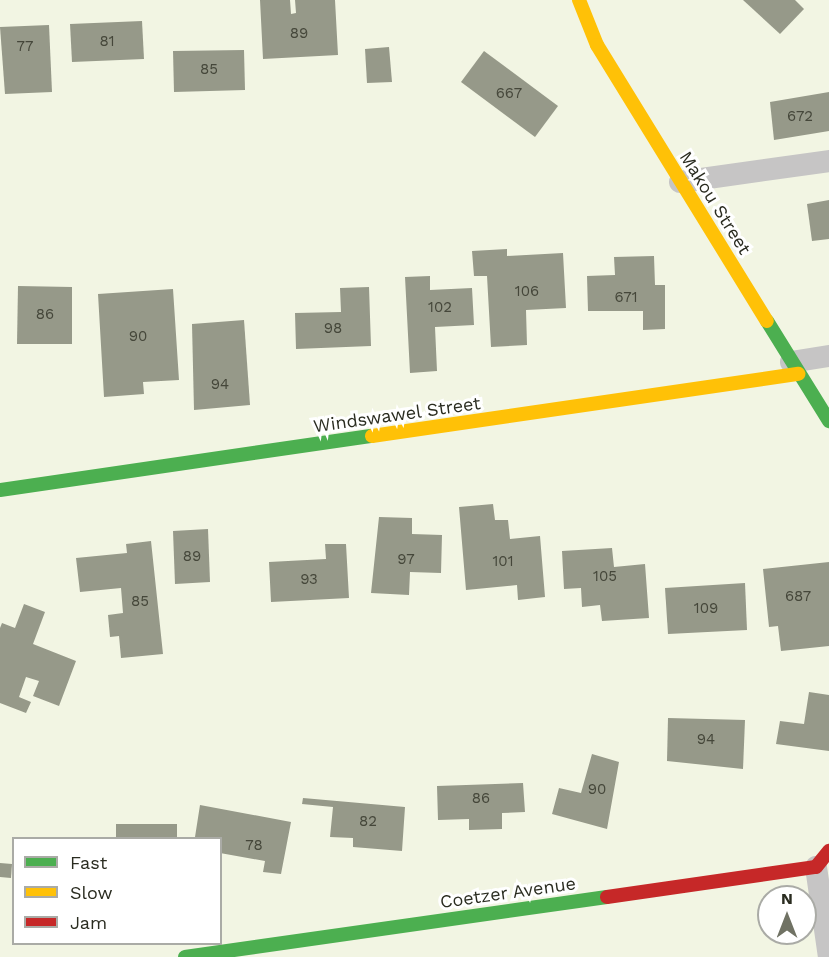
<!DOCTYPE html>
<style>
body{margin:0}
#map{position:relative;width:829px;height:957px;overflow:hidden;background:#f2f5e3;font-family:"Work Sans",sans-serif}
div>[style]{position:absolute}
.building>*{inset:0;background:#969989}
.street>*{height:22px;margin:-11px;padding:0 11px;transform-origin:11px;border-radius:11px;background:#c6c5c5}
.fast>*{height:14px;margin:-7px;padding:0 7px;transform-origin:7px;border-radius:7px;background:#4caf50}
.slow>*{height:14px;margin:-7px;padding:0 7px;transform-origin:7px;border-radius:7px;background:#ffc107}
.jam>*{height:14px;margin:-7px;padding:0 7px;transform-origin:7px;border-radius:7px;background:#c62828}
span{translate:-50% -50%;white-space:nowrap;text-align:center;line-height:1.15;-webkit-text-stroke:6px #fff;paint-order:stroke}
.number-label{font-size:15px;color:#45473a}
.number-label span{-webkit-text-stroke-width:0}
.street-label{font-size:18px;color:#2a2c20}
.legend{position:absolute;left:12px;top:837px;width:210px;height:108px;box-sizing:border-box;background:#fff;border:2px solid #aaaba6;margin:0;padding:8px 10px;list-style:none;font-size:18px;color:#2a2c20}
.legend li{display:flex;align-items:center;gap:12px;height:30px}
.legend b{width:30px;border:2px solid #aaaba6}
.north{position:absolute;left:757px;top:885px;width:60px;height:60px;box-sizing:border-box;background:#fff;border:2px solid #aaaba6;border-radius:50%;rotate:0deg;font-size:16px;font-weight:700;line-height:24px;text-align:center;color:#2a2c20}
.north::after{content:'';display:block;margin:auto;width:21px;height:27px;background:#707264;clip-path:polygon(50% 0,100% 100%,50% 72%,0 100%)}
</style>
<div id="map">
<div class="building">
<i style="clip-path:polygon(260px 0,290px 0,291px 14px,296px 13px,295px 0,335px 0,338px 55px,263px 59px)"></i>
<i style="clip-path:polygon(743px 0,795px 0,804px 9px,780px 34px)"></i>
<i style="clip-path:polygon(142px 21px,144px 59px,72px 62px,70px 24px)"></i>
<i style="clip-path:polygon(49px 25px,52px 92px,5px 94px,0 27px)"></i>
<i style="clip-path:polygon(389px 47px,392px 82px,367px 83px,365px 49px)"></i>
<i style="clip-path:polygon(244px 50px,245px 90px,174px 92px,173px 51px)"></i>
<i style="clip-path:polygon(484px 51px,558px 106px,535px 137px,461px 82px)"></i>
<i style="clip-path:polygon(829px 92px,829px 131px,774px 140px,770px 102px)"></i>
<i style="clip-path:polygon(829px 200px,829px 239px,812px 241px,807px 204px)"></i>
<i style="clip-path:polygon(507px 249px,507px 256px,563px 253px,566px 308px,526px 310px,527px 345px,491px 347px,487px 276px,474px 276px,472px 251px)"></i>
<i style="clip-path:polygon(654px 256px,655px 285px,665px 285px,665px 329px,643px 330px,643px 311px,588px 311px,587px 276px,615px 275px,614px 257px)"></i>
<i style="clip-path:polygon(430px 276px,430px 290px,472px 288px,474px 325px,435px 327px,437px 371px,410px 373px,405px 277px)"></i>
<i style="clip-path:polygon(18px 286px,72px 287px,72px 344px,17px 344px)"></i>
<i style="clip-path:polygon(369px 287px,371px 346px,296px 349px,295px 313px,341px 312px,340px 288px)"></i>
<i style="clip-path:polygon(173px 289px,179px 380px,143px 382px,144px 394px,104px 397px,98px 294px)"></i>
<i style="clip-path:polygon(244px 320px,250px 405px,194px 410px,192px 324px)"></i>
<i style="clip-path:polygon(493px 504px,495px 520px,508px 520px,510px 539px,540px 536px,545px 597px,518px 600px,517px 585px,466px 590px,459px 507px)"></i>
<i style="clip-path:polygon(379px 517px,412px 518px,412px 534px,442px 535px,441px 573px,410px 572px,409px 595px,371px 593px)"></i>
<i style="clip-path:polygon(208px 529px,210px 582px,175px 584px,173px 531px)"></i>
<i style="clip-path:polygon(151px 541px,163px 654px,121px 658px,119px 636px,110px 637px,108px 615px,123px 613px,121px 588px,80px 592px,76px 558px,127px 553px,126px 544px)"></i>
<i style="clip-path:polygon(325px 544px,346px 544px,349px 598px,271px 602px,269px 562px,326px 559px)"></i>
<i style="clip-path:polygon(612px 548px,614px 567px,645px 564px,649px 618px,602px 621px,600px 605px,582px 607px,581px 588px,564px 589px,562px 551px)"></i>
<i style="clip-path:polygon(829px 562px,829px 646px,781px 651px,778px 626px,769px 627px,763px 569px)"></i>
<i style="clip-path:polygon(745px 583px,747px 630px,668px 634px,665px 588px)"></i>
<i style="clip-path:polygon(24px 604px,45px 612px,33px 644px,76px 661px,59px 706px,33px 696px,39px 681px,26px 677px,19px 697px,31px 702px,26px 713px,0 703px,0 628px,2px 623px,15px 628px)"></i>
<i style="clip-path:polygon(809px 692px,829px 695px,829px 751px,776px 744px,780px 721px,804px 724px)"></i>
<i style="clip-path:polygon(668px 718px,745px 720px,743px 769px,667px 761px)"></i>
<i style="clip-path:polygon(592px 754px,619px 762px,607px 829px,552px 814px,559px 788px,581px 793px)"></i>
<i style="clip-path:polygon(523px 783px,525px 812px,502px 813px,502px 829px,469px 830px,469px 819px,438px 820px,437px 786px)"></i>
<i style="clip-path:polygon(303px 798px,405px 807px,402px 851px,353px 847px,353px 838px,330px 837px,333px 807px,302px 804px)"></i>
<i style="clip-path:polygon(200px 805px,291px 822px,281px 874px,263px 872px,265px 861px,220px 853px,220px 838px,195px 837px)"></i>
<i style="clip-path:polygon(116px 824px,177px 824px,177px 838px,116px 838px)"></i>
<i style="clip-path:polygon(0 863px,12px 864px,11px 878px,0 877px)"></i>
</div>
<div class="street">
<i style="left:680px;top:182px;width:150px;rotate:-8deg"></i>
<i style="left:791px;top:362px;width:38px;rotate:-9deg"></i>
<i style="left:816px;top:867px;width:91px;rotate:81.8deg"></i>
</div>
<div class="fast">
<i style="left:767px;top:321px;width:118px;rotate:58.2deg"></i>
<i style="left:0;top:490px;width:376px;rotate:-8.3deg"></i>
<i style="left:185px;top:957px;width:426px;rotate:-8.1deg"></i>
</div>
<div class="slow">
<i style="left:579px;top:0;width:48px;rotate:68.2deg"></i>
<i style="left:597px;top:45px;width:324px;rotate:58.4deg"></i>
<i style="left:372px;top:436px;width:431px;rotate:-8.3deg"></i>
</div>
<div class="jam">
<i style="left:607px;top:897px;width:211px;rotate:-8.2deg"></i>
<i style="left:816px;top:867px;width:21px;rotate:-51deg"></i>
</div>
<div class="number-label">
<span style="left:299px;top:34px">89</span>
<span style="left:107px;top:42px">81</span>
<span style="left:25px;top:47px">77</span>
<span style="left:209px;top:70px">85</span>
<span style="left:509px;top:94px">667</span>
<span style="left:800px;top:117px">672</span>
<span style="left:527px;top:292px">106</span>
<span style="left:626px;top:298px">671</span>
<span style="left:440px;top:308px">102</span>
<span style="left:45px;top:315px">86</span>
<span style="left:333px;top:329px">98</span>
<span style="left:138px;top:337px">90</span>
<span style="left:220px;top:385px">94</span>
<span style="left:192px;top:557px">89</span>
<span style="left:406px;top:560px">97</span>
<span style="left:503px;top:562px">101</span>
<span style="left:605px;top:577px">105</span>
<span style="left:309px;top:580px">93</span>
<span style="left:798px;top:597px">687</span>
<span style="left:140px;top:602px">85</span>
<span style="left:706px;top:609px">109</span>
<span style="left:706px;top:740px">94</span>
<span style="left:597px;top:790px">90</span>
<span style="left:481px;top:799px">86</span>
<span style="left:368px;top:822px">82</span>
<span style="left:254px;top:846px">78</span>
</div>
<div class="street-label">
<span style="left:715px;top:203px;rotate:58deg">Makou Street</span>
<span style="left:397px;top:415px;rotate:-8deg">Windswawel Street</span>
<span style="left:508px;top:893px;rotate:-8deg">Coetzer Avenue</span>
</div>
<ul class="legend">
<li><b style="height:8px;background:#4caf50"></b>Fast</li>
<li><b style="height:8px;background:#ffc107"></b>Slow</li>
<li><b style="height:8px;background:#c62828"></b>Jam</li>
</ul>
<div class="north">N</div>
</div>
